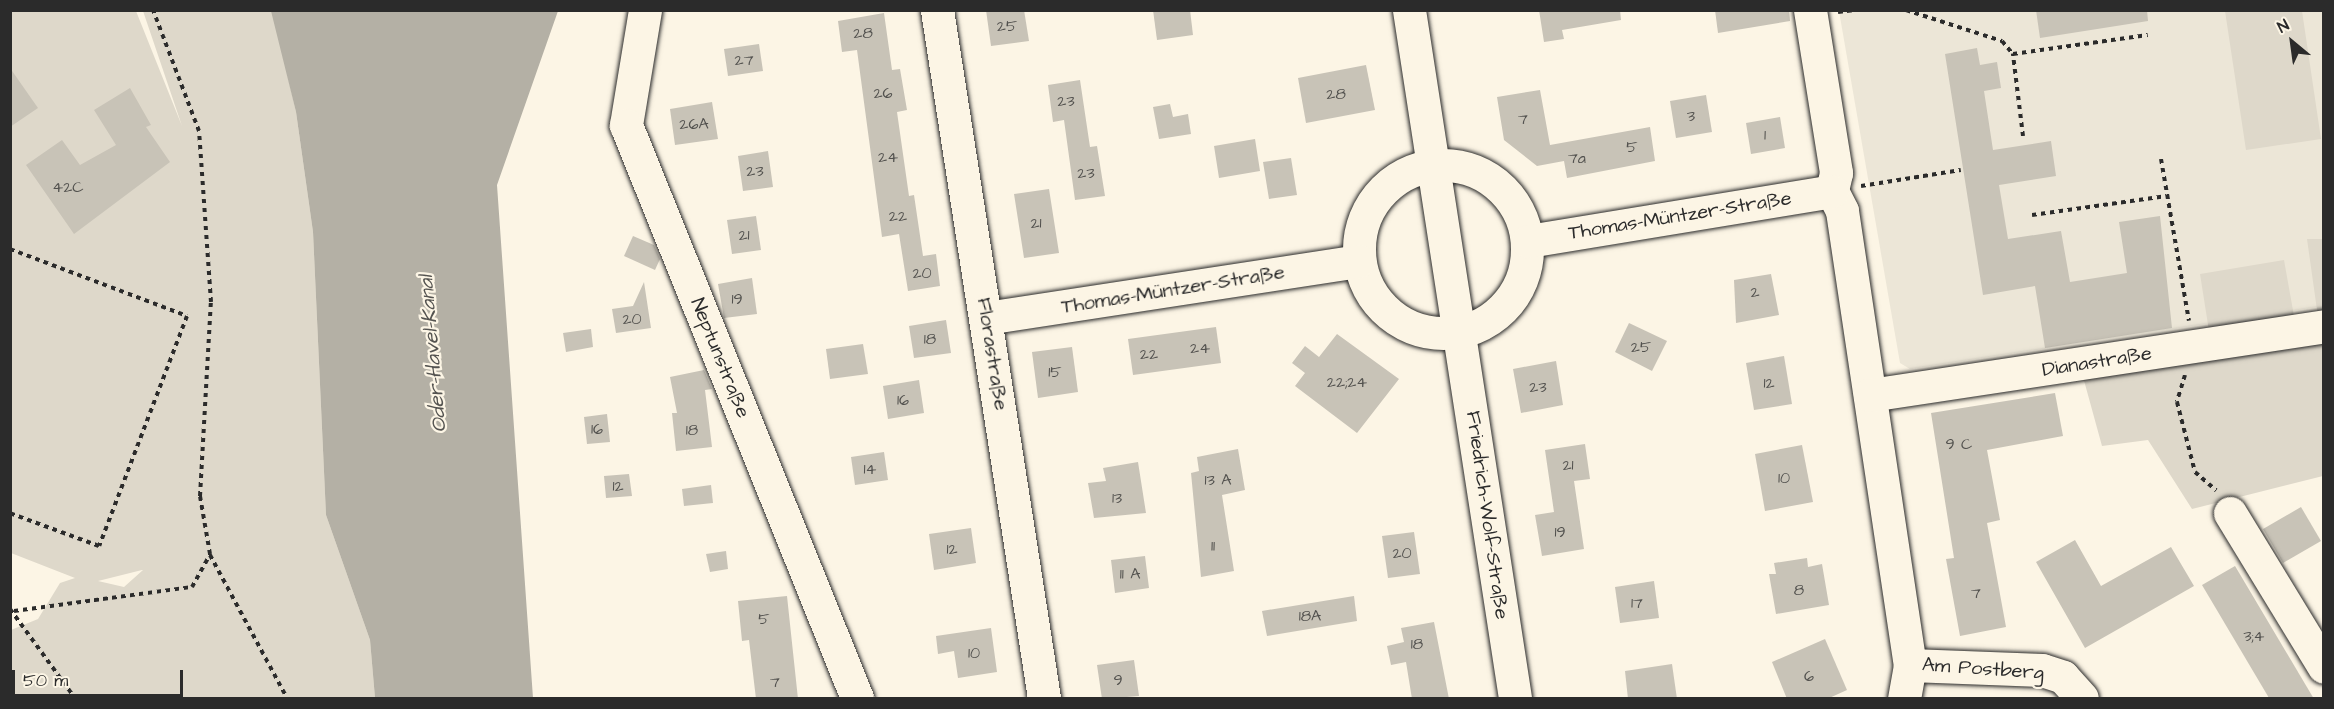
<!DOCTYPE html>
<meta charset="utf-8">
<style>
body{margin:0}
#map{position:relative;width:2334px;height:709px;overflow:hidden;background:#fcf5e5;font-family:"Architects Daughter",sans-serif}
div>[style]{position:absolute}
.built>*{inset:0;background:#ece6d7}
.green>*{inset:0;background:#ded8ca}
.water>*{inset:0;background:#b4b0a5}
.building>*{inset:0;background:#c8c3b7}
.path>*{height:4px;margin-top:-2px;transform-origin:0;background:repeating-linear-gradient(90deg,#2b2b2b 0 4.5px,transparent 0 9px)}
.roads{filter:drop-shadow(0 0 2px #2b2b2b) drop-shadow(0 0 2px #2b2b2b)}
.minor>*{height:33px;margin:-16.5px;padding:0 16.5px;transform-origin:16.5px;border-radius:16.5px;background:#fcf5e5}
.minor>.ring{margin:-16.5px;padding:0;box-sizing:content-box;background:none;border:33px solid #fcf5e5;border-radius:50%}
span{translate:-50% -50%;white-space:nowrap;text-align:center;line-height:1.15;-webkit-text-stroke:4.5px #fcf5e5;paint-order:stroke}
.number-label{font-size:16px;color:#52514e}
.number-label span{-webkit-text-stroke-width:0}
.street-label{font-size:20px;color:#2b2b2b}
.water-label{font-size:21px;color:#545350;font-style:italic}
.frame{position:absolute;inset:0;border:12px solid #2b2b2b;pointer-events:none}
.north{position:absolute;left:2262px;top:12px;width:60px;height:60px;-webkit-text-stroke:4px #fcf5e5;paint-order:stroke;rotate:331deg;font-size:16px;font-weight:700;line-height:24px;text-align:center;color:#2b2b2b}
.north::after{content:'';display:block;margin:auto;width:21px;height:27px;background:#2b2b2b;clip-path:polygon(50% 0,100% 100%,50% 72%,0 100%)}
.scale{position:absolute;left:12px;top:670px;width:171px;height:27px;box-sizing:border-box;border:3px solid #2b2b2b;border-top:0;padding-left:8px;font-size:18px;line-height:21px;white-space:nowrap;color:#2b2b2b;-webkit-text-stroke:4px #fcf5e5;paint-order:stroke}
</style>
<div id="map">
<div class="built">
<i style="clip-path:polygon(1839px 11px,2323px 11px,2323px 306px,1910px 369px,1900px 363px)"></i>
</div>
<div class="green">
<i style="clip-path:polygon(evenodd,10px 11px,136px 11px,182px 126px,143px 11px,273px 12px,296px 112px,313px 232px,326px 515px,370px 640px,375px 698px,11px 698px,11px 630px,38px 619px,60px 583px,75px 578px,11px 553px,10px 11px,143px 570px,124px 587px,98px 581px,142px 570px,143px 570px)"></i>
<i style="clip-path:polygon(2225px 11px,2302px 11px,2321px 139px,2246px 150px)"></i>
<i style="clip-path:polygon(2307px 239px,2323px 239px,2323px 476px,2192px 509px,2148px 440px,2102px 446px,2077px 355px,2318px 317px)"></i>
<i style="clip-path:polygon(2284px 260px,2294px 316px,2209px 331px,2200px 274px)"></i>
</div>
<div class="water">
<i style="clip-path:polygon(271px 11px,558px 11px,497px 185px,533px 698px,375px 698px,370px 640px,326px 515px,313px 232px,296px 112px)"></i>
</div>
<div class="building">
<i style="clip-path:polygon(986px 10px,1024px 10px,1029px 41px,991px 46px)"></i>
<i style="clip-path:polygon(1153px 10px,1190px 10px,1193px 35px,1157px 40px)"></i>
<i style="clip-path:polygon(1539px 10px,1620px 10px,1621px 20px,1562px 30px,1564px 39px,1544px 42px)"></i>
<i style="clip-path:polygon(1715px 10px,1789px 10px,1790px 21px,1718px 33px)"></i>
<i style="clip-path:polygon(2036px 10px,2147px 10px,2148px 21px,2040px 38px)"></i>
<i style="clip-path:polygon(884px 13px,892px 70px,900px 69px,907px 110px,897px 112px,909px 196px,914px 195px,923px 256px,936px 254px,940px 286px,908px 291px,899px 234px,882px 237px,857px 50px,842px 52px,838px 21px)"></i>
<i style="clip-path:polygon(759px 44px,763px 71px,728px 76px,724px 49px)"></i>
<i style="clip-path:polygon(1977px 48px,1980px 65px,1997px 62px,2001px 88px,1984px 91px,1993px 150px,2051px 141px,2056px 176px,1999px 185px,2008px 239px,2061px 231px,2070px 282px,2127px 273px,2119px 222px,2160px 216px,2172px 328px,2045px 348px,2035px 286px,1983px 295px,1945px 54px)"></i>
<i style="clip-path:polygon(1366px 65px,1375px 110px,1306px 123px,1298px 78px)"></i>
<i style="clip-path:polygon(10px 68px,38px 108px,10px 127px)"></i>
<i style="clip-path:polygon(1080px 80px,1090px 147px,1097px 146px,1105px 196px,1075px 200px,1064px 120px,1053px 122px,1048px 85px)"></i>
<i style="clip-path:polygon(130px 88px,151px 125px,146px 127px,170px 162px,74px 234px,26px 165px,62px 140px,80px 165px,116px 145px,94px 110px)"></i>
<i style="clip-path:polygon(1540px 90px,1550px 145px,1650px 127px,1655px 161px,1567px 178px,1564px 161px,1537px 166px,1504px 140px,1497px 97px)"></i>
<i style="clip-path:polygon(1706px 95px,1712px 132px,1676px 138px,1670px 101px)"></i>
<i style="clip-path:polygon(712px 102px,718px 139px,675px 145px,670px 109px)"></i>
<i style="clip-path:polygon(1170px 104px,1173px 117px,1188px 114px,1191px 134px,1159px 139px,1153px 107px)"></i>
<i style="clip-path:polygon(1780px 117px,1785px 148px,1751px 154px,1746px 123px)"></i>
<i style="clip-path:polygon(1255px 139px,1260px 171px,1219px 178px,1214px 146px)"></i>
<i style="clip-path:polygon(768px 151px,773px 187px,743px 191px,738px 156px)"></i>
<i style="clip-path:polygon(1291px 158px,1297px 195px,1269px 199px,1263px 162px)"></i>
<i style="clip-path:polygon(1049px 189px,1059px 253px,1024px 258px,1014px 194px)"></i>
<i style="clip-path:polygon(756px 216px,761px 250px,732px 254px,727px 220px)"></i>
<i style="clip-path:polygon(633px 236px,654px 245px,660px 259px,655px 270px,624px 256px)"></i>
<i style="clip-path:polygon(1771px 274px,1779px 315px,1736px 323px,1734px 280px)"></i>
<i style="clip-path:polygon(752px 278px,757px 314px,724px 318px,718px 284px)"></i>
<i style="clip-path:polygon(644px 282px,651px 328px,616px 333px,612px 309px,633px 306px)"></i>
<i style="clip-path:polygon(946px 320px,951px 353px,914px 358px,909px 326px)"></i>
<i style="clip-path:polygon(1629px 323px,1667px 341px,1652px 371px,1615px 352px)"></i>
<i style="clip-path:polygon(1216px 327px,1221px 363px,1133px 375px,1128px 339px)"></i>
<i style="clip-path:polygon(591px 329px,593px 347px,566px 352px,563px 333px)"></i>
<i style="clip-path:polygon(1337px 334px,1399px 379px,1357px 433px,1295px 386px,1305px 373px,1292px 363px,1305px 346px,1319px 357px)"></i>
<i style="clip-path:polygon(863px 344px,868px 374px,830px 379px,826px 349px)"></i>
<i style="clip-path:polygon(1072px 347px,1078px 392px,1038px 398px,1032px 352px)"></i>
<i style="clip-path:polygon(1784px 356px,1792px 404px,1754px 410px,1746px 363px)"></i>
<i style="clip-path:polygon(1556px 361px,1563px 405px,1521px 413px,1513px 369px)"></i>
<i style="clip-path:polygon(704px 370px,712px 389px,705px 390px,712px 447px,676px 451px,672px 413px,677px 413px,670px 377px)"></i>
<i style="clip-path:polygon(919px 380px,924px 413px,888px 419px,883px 386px)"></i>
<i style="clip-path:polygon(2055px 393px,2063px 436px,1987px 450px,2000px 520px,1987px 523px,2006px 627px,1960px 636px,1946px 559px,1954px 558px,1931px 413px)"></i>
<i style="clip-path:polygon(607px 414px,610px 442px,587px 444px,584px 417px)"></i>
<i style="clip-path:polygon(1585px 444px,1590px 479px,1574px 481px,1584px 549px,1542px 556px,1535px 515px,1554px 512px,1545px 450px)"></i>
<i style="clip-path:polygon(1802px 445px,1813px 502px,1765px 511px,1755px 454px)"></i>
<i style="clip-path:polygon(1238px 449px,1245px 490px,1222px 495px,1234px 571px,1201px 577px,1191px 473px,1199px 471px,1197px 457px)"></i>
<i style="clip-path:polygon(884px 452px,888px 480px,855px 485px,851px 457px)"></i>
<i style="clip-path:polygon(1138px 462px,1146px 513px,1094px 518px,1088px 483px,1106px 481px,1103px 468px)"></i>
<i style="clip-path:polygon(629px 474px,632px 496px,606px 498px,604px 476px)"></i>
<i style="clip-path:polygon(711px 485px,713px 503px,684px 506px,682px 489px)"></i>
<i style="clip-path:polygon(2301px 507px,2321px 541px,2283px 563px,2263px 529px)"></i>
<i style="clip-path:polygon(971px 528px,976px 563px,934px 570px,929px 534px)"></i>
<i style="clip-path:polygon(1414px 532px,1420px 574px,1388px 578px,1382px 536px)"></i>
<i style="clip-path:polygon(2075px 540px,2101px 586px,2171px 547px,2194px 586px,2085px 648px,2036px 562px)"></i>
<i style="clip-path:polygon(726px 551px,728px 569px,710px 572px,706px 554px)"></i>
<i style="clip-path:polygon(1145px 556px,1149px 588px,1115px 593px,1111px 560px)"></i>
<i style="clip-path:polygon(1807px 558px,1808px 567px,1822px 564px,1829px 605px,1776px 614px,1769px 574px,1776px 574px,1774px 563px)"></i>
<i style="clip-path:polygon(2235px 566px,2314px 699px,2269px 698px,2202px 585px)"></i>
<i style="clip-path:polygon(1654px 581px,1659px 618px,1620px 623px,1615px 587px)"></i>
<i style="clip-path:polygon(787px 596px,798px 699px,756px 699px,749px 640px,742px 641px,738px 601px)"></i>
<i style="clip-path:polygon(1354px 596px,1357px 621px,1267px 636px,1262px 611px)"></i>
<i style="clip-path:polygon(1434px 622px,1449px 699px,1412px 699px,1406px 662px,1391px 665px,1387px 646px,1404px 642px,1401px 628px)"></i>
<i style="clip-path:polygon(991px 628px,997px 672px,958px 678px,954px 651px,938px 654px,936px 636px)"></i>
<i style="clip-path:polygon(1825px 639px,1847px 690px,1827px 699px,1787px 699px,1772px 662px)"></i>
<i style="clip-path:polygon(1134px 660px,1139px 696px,1102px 699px,1097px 665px)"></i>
<i style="clip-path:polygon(1672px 664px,1677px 699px,1628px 699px,1625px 671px)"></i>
</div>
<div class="path">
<i style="left:1906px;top:10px;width:101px;rotate:17.9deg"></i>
<i style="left:2002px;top:41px;width:17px;rotate:50deg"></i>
<i style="left:1838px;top:12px;width:17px;rotate:-7deg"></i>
<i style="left:2023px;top:136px;width:83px;rotate:-97deg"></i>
<i style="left:2013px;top:54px;width:136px;rotate:-8deg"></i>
<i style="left:2161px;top:159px;width:164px;rotate:80.2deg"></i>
<i style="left:1861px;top:186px;width:101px;rotate:-9.1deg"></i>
<i style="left:2032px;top:215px;width:136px;rotate:-8deg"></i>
<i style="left:10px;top:249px;width:189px;rotate:20.7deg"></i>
<i style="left:187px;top:316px;width:246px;rotate:110.9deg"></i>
<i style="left:99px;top:546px;width:95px;rotate:-159.7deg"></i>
<i style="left:2185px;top:375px;width:28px;rotate:107deg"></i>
<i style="left:2177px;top:402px;width:72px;rotate:75.6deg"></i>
<i style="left:2195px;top:472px;width:28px;rotate:41deg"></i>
<i style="left:210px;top:555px;width:162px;rotate:61.7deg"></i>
<i style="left:10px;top:609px;width:110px;rotate:53.9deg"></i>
<i style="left:14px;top:611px;width:180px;rotate:-7.7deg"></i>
<i style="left:192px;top:587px;width:38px;rotate:-61deg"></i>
<i style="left:210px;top:554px;width:59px;rotate:-99.8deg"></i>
<i style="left:200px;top:496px;width:194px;rotate:-86.8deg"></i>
<i style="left:211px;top:302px;width:171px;rotate:-94deg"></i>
<i style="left:199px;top:131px;width:129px;rotate:-110.8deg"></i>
</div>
<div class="roads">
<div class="minor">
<i style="left:645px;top:10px;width:117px;rotate:99.4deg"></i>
<i style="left:626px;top:125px;width:618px;rotate:68.04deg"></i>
<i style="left:937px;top:10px;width:696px;rotate:81.16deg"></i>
<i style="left:1409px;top:10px;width:696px;rotate:81.24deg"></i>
<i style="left:1810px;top:10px;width:165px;rotate:80.9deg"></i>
<i style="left:1836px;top:173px;width:18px;rotate:103deg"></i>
<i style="left:1832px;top:191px;width:22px;rotate:63deg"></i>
<i style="left:1842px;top:211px;width:459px;rotate:81.5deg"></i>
<i style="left:1910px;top:665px;width:34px;rotate:100deg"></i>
<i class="ring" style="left:1359px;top:165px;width:135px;height:135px"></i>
<i style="left:1528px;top:241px;width:308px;rotate:-9.3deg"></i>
<i style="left:986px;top:318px;width:377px;rotate:-8.7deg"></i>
<i style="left:1870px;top:395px;width:459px;rotate:-8.6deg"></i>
<i style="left:2230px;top:513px;width:180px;rotate:58.6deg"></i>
<i style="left:1910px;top:665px;width:132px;rotate:2.2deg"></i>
<i style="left:2042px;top:670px;width:22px;rotate:18deg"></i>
<i style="left:2063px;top:677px;width:28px;rotate:48deg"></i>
</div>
</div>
<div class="number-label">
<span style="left:1007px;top:26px">25</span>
<span style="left:863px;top:33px">28</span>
<span style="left:744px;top:60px">27</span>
<span style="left:883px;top:93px">26</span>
<span style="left:1336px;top:94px">28</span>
<span style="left:1066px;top:101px">23</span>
<span style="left:1691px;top:116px">3</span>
<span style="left:1523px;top:119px">7</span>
<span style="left:694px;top:124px">26A</span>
<span style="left:1765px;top:135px">1</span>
<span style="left:1632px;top:147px">5</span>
<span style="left:888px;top:157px">24</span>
<span style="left:1577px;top:158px">7a</span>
<span style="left:755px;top:171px">23</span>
<span style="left:1086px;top:173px">23</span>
<span style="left:68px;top:187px">42C</span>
<span style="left:898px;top:216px">22</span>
<span style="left:1036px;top:223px">21</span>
<span style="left:744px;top:235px">21</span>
<span style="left:922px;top:273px">20</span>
<span style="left:1755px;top:292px">2</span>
<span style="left:737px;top:299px">19</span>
<span style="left:632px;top:319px">20</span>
<span style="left:930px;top:339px">18</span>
<span style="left:1641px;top:347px">25</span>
<span style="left:1200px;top:348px">24</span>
<span style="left:1149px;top:354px">22</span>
<span style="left:1055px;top:372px">15</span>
<span style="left:1347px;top:382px">22;24</span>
<span style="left:1769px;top:383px">12</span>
<span style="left:1538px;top:387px">23</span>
<span style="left:903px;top:400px">16</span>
<span style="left:597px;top:429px">16</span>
<span style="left:692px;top:430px">18</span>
<span style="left:1959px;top:444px">9 C</span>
<span style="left:1568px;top:465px">21</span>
<span style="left:870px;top:469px">14</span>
<span style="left:1784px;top:478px">10</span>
<span style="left:1218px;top:480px">13 A</span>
<span style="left:618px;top:486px">12</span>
<span style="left:1117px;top:498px">13</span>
<span style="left:1560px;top:532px">19</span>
<span style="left:1213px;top:546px">11</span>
<span style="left:952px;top:549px">12</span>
<span style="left:1402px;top:553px">20</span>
<span style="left:1130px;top:574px">11 A</span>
<span style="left:1799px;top:590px">8</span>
<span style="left:1976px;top:593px">7</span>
<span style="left:1637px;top:603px">17</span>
<span style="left:1310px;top:616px">18A</span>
<span style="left:764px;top:619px">5</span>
<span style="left:2254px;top:636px">3;4</span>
<span style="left:1417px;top:644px">18</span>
<span style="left:974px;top:653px">10</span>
<span style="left:1809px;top:676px">6</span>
<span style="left:1118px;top:680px">9</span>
<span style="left:775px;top:682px">7</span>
</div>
<div class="street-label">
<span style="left:1680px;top:216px;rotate:-9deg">Thomas-Müntzer-Straße</span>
<span style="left:1173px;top:290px;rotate:-9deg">Thomas-Müntzer-Straße</span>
<span style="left:992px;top:354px;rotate:81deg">Florastraße</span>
<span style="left:720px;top:358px;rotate:68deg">Neptunstraße</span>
<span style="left:2097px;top:362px;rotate:-9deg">Dianastraße</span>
<span style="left:1487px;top:515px;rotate:82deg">Friedrich-Wolf-Straße</span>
<span style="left:1983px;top:669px;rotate:4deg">Am Postberg</span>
</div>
<div class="water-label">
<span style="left:433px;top:354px;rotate:-95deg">Oder-Havel-Kanal</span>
</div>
<div class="frame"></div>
<div class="north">N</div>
<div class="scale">50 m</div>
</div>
